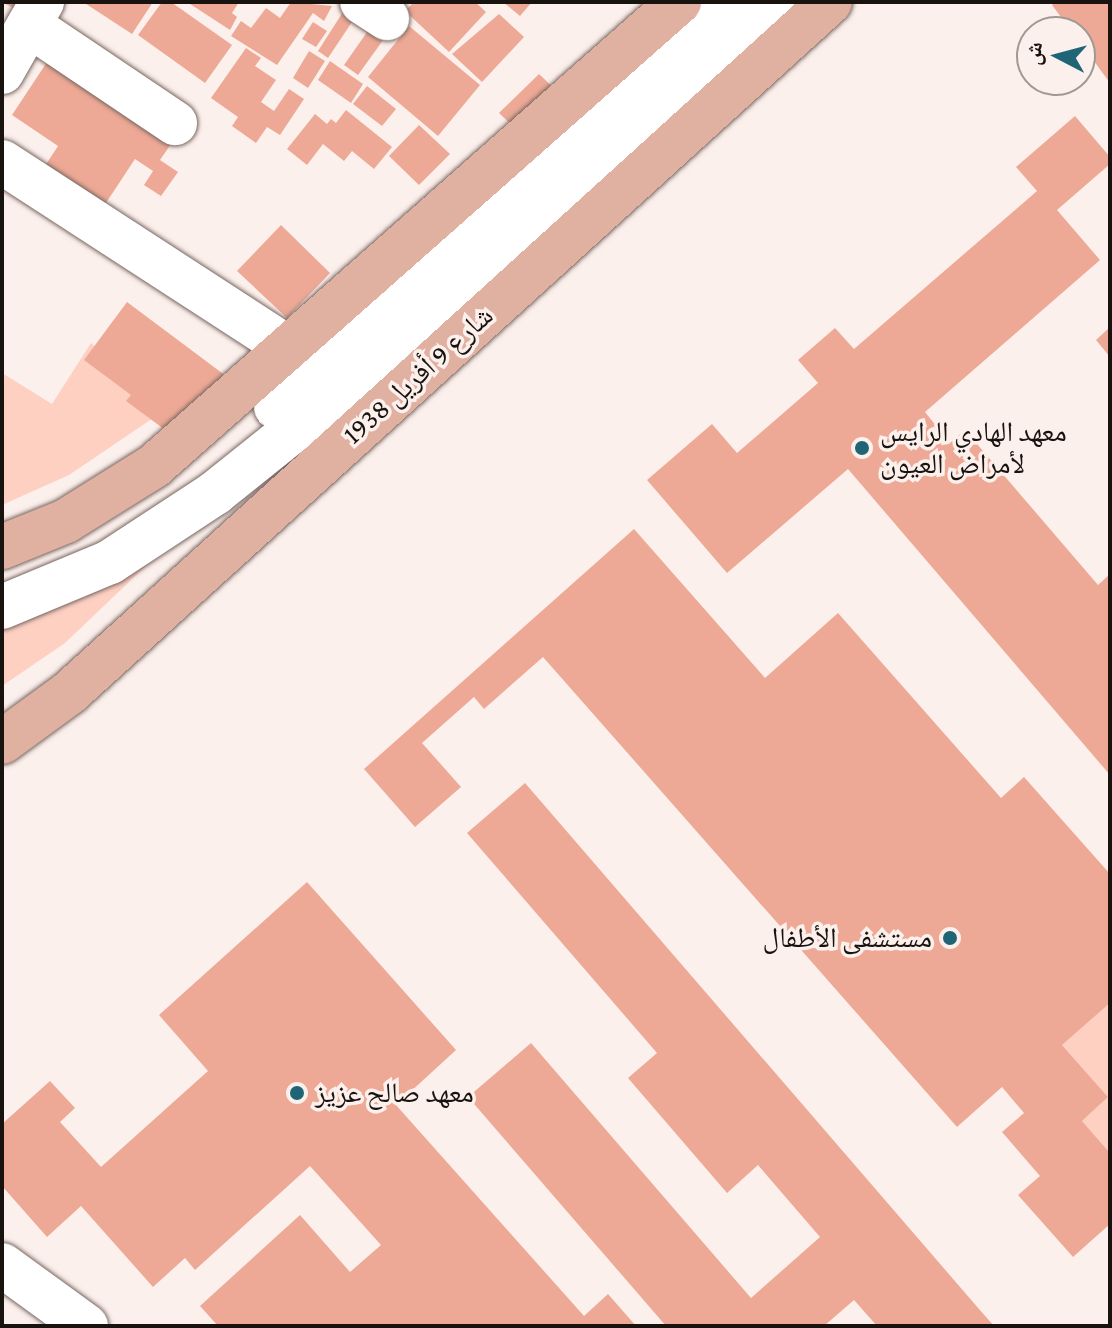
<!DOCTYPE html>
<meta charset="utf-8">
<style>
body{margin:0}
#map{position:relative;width:1112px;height:1328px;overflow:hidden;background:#fcf0ec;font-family:"Crimson Pro","Noto Naskh Arabic",serif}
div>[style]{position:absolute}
.green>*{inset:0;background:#fdd0c2}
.building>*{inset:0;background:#eda995}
.roads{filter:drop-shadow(0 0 2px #786661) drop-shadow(0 0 2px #786661)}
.street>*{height:44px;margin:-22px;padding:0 22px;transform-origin:22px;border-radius:22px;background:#fff}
.secondary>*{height:44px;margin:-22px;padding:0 22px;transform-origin:22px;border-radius:22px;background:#fff}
.primary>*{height:44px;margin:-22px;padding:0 22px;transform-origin:22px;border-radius:22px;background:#e0b0a1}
.dots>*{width:22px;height:22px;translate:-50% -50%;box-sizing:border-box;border:4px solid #fcf0ec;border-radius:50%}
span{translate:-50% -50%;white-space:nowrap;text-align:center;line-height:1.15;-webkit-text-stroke:7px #fcf0ec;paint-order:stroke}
.street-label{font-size:28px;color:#191310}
.poi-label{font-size:28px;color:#191310}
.left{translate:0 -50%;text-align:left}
.right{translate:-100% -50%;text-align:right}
.frame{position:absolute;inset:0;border:4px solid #191310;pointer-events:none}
.north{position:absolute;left:1016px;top:16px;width:80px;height:80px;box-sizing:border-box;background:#fcf0ec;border:2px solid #a19894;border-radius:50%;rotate:276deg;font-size:22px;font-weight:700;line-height:32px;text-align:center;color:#191310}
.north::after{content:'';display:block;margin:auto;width:28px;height:36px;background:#206576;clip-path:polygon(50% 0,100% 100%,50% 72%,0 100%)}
</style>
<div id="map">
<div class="green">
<i style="clip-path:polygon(91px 343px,165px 410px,69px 475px,2px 505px,2px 373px,52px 404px)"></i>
<i style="clip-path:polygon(151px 561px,65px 643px,2px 686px,2px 625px)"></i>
<i style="clip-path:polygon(1110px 1003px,1110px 1153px,1082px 1121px,1108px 1097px,1062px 1045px)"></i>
</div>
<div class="building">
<i style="clip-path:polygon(2px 2px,34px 2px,28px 16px)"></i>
<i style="clip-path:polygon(83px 2px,153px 2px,132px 34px)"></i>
<i style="clip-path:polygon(162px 2px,171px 2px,232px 45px,205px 83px,138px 35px)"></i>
<i style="clip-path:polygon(187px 2px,239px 2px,232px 13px,237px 17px,230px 30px)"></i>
<i style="clip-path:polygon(291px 2px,332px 6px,324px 21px,313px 13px,277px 65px,231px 36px,241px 21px,251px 28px,266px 8px,280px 18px)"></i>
<i style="clip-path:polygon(414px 2px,475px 2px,486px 12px,449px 52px,405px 11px)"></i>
<i style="clip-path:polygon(503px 2px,532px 2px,520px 16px)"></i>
<i style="clip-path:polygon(1056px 2px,1110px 2px,1110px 83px,1080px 42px,1080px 32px,1072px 32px,1052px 5px)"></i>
<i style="clip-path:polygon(343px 12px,354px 19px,328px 58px,318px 51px)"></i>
<i style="clip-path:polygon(499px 14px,524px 37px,482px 82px,452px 54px)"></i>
<i style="clip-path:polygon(313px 22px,327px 31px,316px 47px,302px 39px)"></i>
<i style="clip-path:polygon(372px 25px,386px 36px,358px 75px,344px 65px)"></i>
<i style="clip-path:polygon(409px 26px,480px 85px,438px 136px,368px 77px)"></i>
<i style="clip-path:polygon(246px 48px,261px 58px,255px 66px,276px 80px,261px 102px,274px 111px,289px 89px,304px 99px,280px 135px,267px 127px,256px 143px,232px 126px,238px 117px,211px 98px)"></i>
<i style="clip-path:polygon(309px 51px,325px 61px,308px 88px,293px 78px)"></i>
<i style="clip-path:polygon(49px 59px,173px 141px,160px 160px,178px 172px,161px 196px,144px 185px,153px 171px,135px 159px,100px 212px,41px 172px,58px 146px,12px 115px)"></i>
<i style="clip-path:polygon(330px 61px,363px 84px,351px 103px,318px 80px)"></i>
<i style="clip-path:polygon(539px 74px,560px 94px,520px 133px,499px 113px)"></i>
<i style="clip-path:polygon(367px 86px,396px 109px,382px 126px,353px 104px)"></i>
<i style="clip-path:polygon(346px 110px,392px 147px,374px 169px,352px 151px,344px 161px,323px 144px,307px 165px,287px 149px,315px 114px,327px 124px,331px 119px,336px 123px)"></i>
<i style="clip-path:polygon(1075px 116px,1110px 157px,1110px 164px,1057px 210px,1100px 260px,925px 412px,950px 443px,965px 430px,1098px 585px,1110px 574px,1110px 775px,848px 469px,727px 573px,647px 480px,712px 424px,737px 453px,818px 383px,798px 360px,835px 328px,854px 349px,1037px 191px,1016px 167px)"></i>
<i style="clip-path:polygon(419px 125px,450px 154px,419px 185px,389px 156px)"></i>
<i style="clip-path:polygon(281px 225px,330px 273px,287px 318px,237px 271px)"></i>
<i style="clip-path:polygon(127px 302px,234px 382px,187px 446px,126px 401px,131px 395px,84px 360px)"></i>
<i style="clip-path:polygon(1110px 327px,1110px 357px,1096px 340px)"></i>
<i style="clip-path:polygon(634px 529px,765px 678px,838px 613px,1001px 798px,1024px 777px,1110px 874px,1110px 1003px,1062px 1045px,1108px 1097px,1082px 1121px,1110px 1153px,1110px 1224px,1073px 1257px,1018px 1195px,1040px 1176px,1002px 1132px,1024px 1113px,1002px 1087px,957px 1127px,543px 657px,484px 709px,474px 697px,422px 743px,461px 787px,415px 827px,364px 769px)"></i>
<i style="clip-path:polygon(525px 783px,979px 1309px,994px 1326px,877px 1326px,854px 1300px,824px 1326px,666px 1326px,468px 1097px,531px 1043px,751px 1298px,820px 1237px,758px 1165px,727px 1193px,628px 1078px,657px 1053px,467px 833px)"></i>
<i style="clip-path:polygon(307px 882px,456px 1050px,396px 1105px,584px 1316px,608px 1294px,636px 1326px,218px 1326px,200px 1306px,300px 1215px,350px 1272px,381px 1245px,310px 1166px,195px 1270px,185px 1258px,153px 1287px,81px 1206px,47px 1237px,2px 1186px,2px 1124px,50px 1081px,75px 1108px,60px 1122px,101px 1167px,208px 1071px,159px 1015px)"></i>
</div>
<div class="roads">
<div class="street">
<i style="left:362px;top:2px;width:30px;rotate:33deg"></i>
<i style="left:29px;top:25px;width:176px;rotate:33.9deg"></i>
<i style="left:2px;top:72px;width:81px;rotate:-60.3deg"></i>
<i style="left:2px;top:162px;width:345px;rotate:33deg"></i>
</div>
<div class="secondary">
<i style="left:276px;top:407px;width:609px;rotate:-41.67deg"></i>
<i style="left:2px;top:607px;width:117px;rotate:-22.6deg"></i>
<i style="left:110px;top:562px;width:126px;rotate:-33.3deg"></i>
<i style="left:215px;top:493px;width:161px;rotate:-38.7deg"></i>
<i style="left:341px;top:392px;width:585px;rotate:-41.81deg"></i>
<i style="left:2px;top:1265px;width:104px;rotate:36deg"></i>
</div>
<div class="primary">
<i style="left:2px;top:547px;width:69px;rotate:-22.1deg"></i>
<i style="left:66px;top:521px;width:104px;rotate:-32deg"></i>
<i style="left:154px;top:466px;width:701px;rotate:-41.47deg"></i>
<i style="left:2px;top:742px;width:83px;rotate:-36.2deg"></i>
<i style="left:69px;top:693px;width:1028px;rotate:-42.24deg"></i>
</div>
</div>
<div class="dots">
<i style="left:862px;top:448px;background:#206576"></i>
<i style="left:950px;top:938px;background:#206576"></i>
<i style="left:297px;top:1093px;background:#206576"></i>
</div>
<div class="street-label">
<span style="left:418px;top:375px;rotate:-42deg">شارع 9 أفريل 1938</span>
</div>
<div class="poi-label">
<span class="left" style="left:880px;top:448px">معهد الهادي الرايس<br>لأمراض العيون</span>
<span class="right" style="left:932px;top:938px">مستشفى الأطفال</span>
<span class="left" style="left:315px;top:1093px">معهد صالح عزيز</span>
</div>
<div class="frame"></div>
<div class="north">ش</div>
</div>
